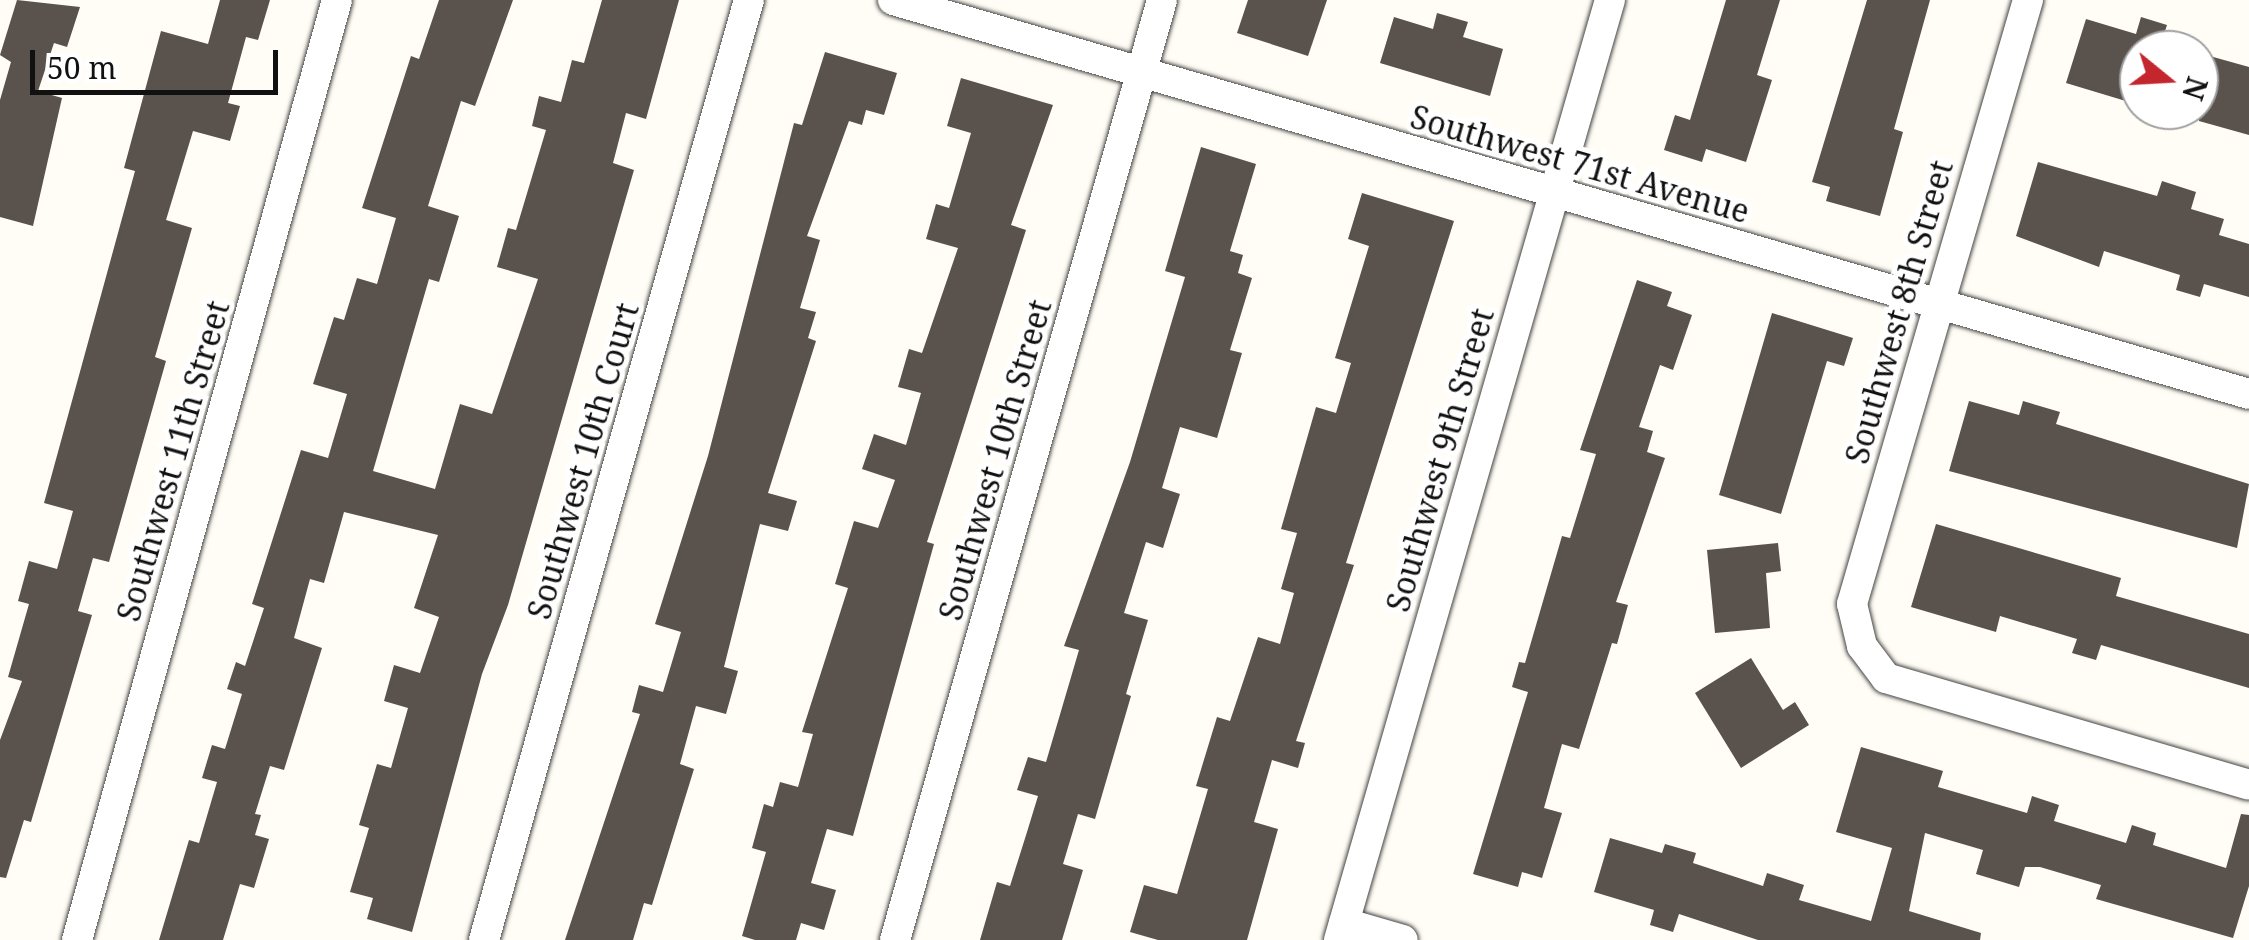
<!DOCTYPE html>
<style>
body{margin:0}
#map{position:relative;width:2249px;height:940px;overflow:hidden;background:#fffdf5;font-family:"Noto Serif",serif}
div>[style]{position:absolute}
.building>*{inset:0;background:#5a524d}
.roads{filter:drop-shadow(0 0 2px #444) drop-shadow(0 0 2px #444)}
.street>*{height:30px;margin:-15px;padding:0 15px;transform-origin:15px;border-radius:15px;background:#fff}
span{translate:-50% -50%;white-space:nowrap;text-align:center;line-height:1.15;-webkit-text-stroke:10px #fff;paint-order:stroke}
.street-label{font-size:32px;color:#111}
.north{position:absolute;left:2119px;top:30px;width:100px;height:100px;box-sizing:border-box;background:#fff;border:2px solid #a0a0a0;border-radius:50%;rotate:108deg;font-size:28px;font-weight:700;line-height:40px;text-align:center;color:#111}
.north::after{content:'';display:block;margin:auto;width:35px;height:45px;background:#c4262e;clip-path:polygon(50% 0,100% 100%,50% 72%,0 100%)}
.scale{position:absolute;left:30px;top:50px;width:248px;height:45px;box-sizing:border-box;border:5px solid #111;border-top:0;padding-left:12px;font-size:30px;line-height:35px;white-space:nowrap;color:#111;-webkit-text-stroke:8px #fff;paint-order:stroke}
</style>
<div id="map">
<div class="building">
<i style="clip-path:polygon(17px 0,80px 7px,67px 47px,54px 43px,38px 91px,62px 98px,33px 226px,0 217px,0 100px,11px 62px,0 55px)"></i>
<i style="clip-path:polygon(220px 0,270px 0,258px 40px,246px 37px,228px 103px,240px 106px,230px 141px,193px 131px,166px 220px,192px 228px,155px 357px,166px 361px,109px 562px,93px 558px,78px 611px,92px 615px,31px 822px,24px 820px,6px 878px,0 877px,0 740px,22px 681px,8px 677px,29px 604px,18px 601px,29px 561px,57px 569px,73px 511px,44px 503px,135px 171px,124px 168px,161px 31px,208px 44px)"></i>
<i style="clip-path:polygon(439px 0,513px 0,475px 106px,461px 101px,428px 206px,459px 216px,439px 282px,429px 279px,373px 471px,435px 489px,460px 404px,492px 414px,538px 279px,497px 267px,508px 228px,516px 230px,546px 130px,532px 126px,539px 96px,561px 102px,572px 60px,584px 63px,602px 0,679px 0,646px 119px,626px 113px,613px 163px,634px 170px,508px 605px,482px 674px,412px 932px,367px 919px,373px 898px,350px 892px,369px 828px,359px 825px,377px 764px,391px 768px,408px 708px,384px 701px,394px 665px,420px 673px,439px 617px,414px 608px,438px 535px,344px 512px,324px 583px,310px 579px,294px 638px,322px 648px,284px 770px,270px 766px,255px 814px,261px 815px,255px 835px,269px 839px,254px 888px,240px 884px,223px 940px,159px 940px,189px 840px,199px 843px,217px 782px,202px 778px,212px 745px,225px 749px,242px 694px,227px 689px,236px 662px,245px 666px,264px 608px,252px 604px,301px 450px,328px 458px,347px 394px,313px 384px,334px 317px,344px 320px,357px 278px,377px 284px,396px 218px,362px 208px,411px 56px,419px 59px)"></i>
<i style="clip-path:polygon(1248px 0,1327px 0,1308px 56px,1237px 33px)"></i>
<i style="clip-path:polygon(1726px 0,1780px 0,1757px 75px,1772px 80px,1746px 162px,1706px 149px,1702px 162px,1664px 150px,1675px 115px,1690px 120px)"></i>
<i style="clip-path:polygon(1867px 0,1930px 0,1894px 129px,1903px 132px,1880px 216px,1826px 201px,1830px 187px,1812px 182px)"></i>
<i style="clip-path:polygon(1437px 13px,1468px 22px,1463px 37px,1503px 49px,1490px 96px,1380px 63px,1394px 17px,1433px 29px)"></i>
<i style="clip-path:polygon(2141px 17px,2167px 25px,2159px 50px,2139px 50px,2139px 105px,2066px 83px,2086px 19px,2136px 34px)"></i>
<i style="clip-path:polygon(825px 52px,897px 73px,884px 115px,866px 110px,862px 125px,849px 121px,807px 236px,820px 240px,800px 308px,816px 312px,808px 338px,816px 341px,768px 493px,797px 501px,788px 531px,760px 524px,724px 667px,738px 671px,726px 714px,696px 706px,680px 764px,694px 769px,652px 905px,644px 903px,633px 940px,565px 940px,640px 714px,632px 712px,639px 685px,663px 692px,681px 632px,655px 624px,708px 456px,794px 123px,802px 125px)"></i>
<i style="clip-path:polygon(2199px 53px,2249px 67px,2249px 135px,2199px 121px)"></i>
<i style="clip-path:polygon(961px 78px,1053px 105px,1011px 225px,1026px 230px,927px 542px,934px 544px,853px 836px,827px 829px,811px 883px,836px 890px,824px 930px,801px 923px,796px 940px,755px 940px,742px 936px,766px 852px,752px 848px,764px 804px,773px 807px,780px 782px,798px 787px,813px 734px,802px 732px,848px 588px,835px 584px,854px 521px,878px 528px,895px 480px,862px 469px,874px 434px,906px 445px,921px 393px,898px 387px,909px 349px,922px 353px,958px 248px,926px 239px,936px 204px,949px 208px,971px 133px,947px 126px)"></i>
<i style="clip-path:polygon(1201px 147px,1256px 164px,1230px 251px,1243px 255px,1238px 273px,1252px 278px,1230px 350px,1242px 353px,1217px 438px,1180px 427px,1162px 488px,1180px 494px,1163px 548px,1146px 542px,1124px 613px,1148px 620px,1126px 694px,1131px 696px,1095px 819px,1078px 814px,1063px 864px,1083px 870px,1062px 940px,980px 940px,997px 882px,1010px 886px,1027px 832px,1038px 796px,1017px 790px,1028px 757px,1046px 762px,1079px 650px,1064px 646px,1130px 462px,1185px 277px,1165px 271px)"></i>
<i style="clip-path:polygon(2038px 162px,2157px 196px,2162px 181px,2196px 192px,2191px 209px,2224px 219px,2219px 235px,2249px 244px,2249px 297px,2204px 284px,2200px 297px,2176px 290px,2180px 275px,2104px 251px,2099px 267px,2016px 236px)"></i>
<i style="clip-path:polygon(1362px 193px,1454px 221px,1346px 563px,1354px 565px,1296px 741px,1305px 743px,1298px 768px,1272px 760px,1254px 822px,1278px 829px,1247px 940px,1158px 940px,1130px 932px,1144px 885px,1177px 894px,1208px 789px,1196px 786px,1217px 717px,1230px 721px,1258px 637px,1280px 644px,1294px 593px,1281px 589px,1297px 533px,1281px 529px,1316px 407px,1336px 413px,1351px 363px,1335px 358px,1369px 246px,1348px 239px)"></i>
<i style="clip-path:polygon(1637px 280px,1672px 292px,1667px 306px,1692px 315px,1673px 370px,1660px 365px,1639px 427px,1653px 431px,1647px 452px,1665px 458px,1616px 602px,1628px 605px,1617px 644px,1612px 643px,1579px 749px,1562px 744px,1544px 808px,1562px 813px,1542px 878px,1522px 872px,1518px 887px,1473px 874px,1528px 692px,1512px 687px,1519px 662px,1525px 663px,1562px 536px,1570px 538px,1596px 454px,1580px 450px)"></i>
<i style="clip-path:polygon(1772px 313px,1853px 338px,1844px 366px,1827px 361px,1781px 514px,1719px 495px)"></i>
<i style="clip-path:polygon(1969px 401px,2019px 415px,2023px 401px,2060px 412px,2056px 424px,2249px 484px,2237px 548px,1949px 471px)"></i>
<i style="clip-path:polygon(1936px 524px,2121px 578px,2116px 596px,2249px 634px,2249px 688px,2101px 645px,2096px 660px,2072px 653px,2077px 639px,2000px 616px,1996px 632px,1911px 607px)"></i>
<i style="clip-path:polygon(1778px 543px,1781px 571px,1766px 573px,1770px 628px,1715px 633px,1707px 550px)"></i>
<i style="clip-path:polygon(1751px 658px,1783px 710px,1795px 702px,1809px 725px,1741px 768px,1695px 693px)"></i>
<i style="clip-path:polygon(1861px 747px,1943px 771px,1938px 787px,2027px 813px,2032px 796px,2059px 805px,2054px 821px,2126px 843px,2132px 825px,2156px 833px,2153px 845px,2226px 868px,2241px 814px,2249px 815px,2249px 886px,2233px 938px,2096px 899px,2101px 885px,2040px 867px,2025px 867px,2019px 887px,1976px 874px,1983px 850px,1925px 833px,1909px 911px,1981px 933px,1980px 940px,1758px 940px,1679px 914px,1673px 932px,1650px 925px,1654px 910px,1594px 892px,1610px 838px,1662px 853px,1665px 844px,1696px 853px,1693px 863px,1763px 886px,1767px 873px,1804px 885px,1799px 900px,1871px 921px,1892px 848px,1836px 832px)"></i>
</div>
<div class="roads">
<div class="street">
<i style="left:893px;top:0;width:1412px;rotate:16.2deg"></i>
<i style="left:2028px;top:0;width:629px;rotate:106.25deg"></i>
<i style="left:1852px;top:604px;width:43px;rotate:76.6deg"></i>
<i style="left:1862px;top:646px;width:40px;rotate:53deg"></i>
<i style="left:1886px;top:678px;width:378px;rotate:16.4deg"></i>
<i style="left:1344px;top:923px;width:61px;rotate:16.1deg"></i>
<i style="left:77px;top:940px;width:975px;rotate:-74.54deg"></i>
<i style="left:484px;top:940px;width:977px;rotate:-74.26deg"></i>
<i style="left:895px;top:940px;width:977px;rotate:-74.14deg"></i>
<i style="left:1339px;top:940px;width:978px;rotate:-73.92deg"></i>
</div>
</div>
<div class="street-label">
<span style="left:1580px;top:164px;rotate:16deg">Southwest 71st Avenue</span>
<span style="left:1899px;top:312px;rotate:-74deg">Southwest 8th Street</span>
<span style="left:995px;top:460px;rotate:-74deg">Southwest 10th Street</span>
<span style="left:1440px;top:460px;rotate:-74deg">Southwest 9th Street</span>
<span style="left:173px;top:461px;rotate:-74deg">Southwest 11th Street</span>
<span style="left:583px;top:461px;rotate:-74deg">Southwest 10th Court</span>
</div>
<div class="north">N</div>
<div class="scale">50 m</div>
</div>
